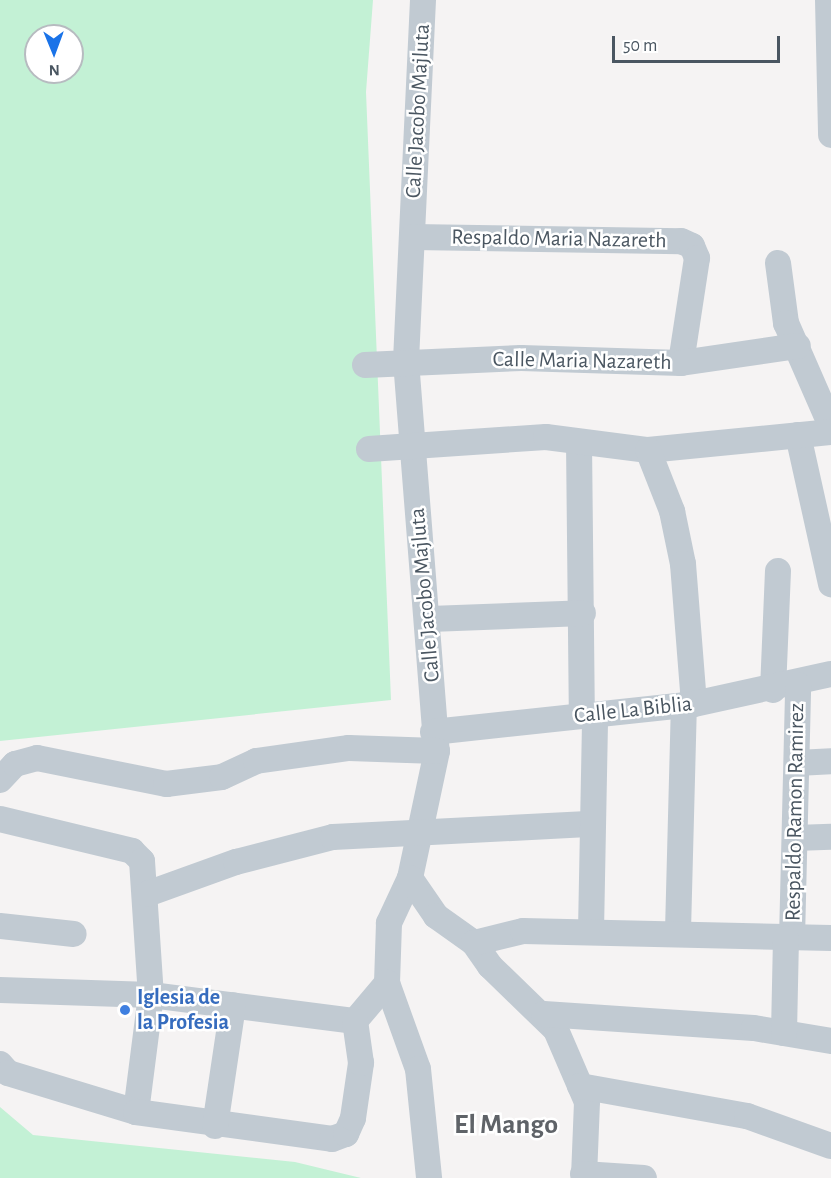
<!DOCTYPE html>
<style>
body{margin:0}
#map{position:relative;width:831px;height:1178px;overflow:hidden;background:#f5f3f3;font-family:"Alegreya Sans",sans-serif}
div>[style]{position:absolute}
.green>*{inset:0;background:#c3f1d5}
.minor>*{height:26px;margin:-13px;padding:0 13px;transform-origin:13px;border-radius:13px;background:#c1cad2}
.dots>*{width:16px;height:16px;translate:-50% -50%;box-sizing:border-box;border:3px solid #fff;border-radius:50%}
span{translate:-50% -50%;white-space:nowrap;text-align:center;line-height:1.15;-webkit-text-stroke:5px #fff;paint-order:stroke}
.street-label{font-size:22px;color:#4a5661}
.shop-label{font-size:22px;color:#366cbe;font-weight:700}
.left{translate:0 -50%;text-align:left}
.district-label{font-size:28px;color:#5f6368;font-weight:700}
.north{position:absolute;left:24px;top:24px;width:60px;height:60px;box-sizing:border-box;background:#fff;border:2px solid #b7bbc0;border-radius:50%;rotate:179deg;font-size:16px;font-weight:700;line-height:24px;text-align:center;color:#4a5661}
.north::after{content:'';display:block;margin:auto;width:21px;height:27px;background:#1a73e8;clip-path:polygon(50% 0,100% 100%,50% 72%,0 100%)}
.scale{position:absolute;left:612px;top:36px;width:168px;height:27px;box-sizing:border-box;border:3px solid #4a5661;border-top:0;padding-left:8px;font-size:18px;line-height:21px;white-space:nowrap;color:#4a5661;-webkit-text-stroke:4px #fff;paint-order:stroke}
</style>
<div id="map">
<div class="green">
<i style="clip-path:polygon(evenodd,0 0,373px 0,366px 92px,391px 700px,0 741px,0 0,36px 36px,72px 36px,72px 72px,36px 72px,36px 36px)"></i>
<i style="clip-path:polygon(0 1107px,33px 1135px,295px 1162px,361px 1178px,0 1178px)"></i>
</div>
<div class="minor">
<i style="left:423px;top:0;width:361px;rotate:92.7deg"></i>
<i style="left:406px;top:361px;width:391px;rotate:85.5deg"></i>
<i style="left:437px;top:751px;width:130px;rotate:102deg"></i>
<i style="left:410px;top:878px;width:50px;rotate:115deg"></i>
<i style="left:389px;top:923px;width:60px;rotate:91.9deg"></i>
<i style="left:387px;top:983px;width:91px;rotate:70.2deg"></i>
<i style="left:418px;top:1069px;width:110px;rotate:84.2deg"></i>
<i style="left:828px;top:0;width:135px;rotate:88.7deg"></i>
<i style="left:413px;top:237px;width:268px;rotate:0.9deg"></i>
<i style="left:681px;top:241px;width:12px;rotate:24deg"></i>
<i style="left:692px;top:246px;width:13px;rotate:67deg"></i>
<i style="left:697px;top:258px;width:106px;rotate:98.7deg"></i>
<i style="left:778px;top:263px;width:61px;rotate:82.4deg"></i>
<i style="left:786px;top:323px;width:112px;rotate:66.4deg"></i>
<i style="left:365px;top:365px;width:156px;rotate:-2.6deg"></i>
<i style="left:521px;top:358px;width:160px;rotate:1.8deg"></i>
<i style="left:681px;top:363px;width:118px;rotate:-8.3deg"></i>
<i style="left:798px;top:435px;width:153px;rotate:77.5deg"></i>
<i style="left:579px;top:442px;width:274px;rotate:89.4deg"></i>
<i style="left:369px;top:449px;width:177px;rotate:-3.9deg"></i>
<i style="left:546px;top:437px;width:103px;rotate:7.3deg"></i>
<i style="left:648px;top:450px;width:184px;rotate:-5.6deg"></i>
<i style="left:648px;top:450px;width:66px;rotate:68.5deg"></i>
<i style="left:672px;top:511px;width:54px;rotate:78.3deg"></i>
<i style="left:683px;top:564px;width:140px;rotate:85.5deg"></i>
<i style="left:430px;top:619px;width:153px;rotate:-2.2deg"></i>
<i style="left:773px;top:690px;width:119px;rotate:-87.6deg"></i>
<i style="left:433px;top:732px;width:262px;rotate:-6.1deg"></i>
<i style="left:694px;top:704px;width:140px;rotate:-12.4deg"></i>
<i style="left:797px;top:763px;width:34px;rotate:-3deg"></i>
<i style="left:0;top:780px;width:22px;rotate:-47deg"></i>
<i style="left:15px;top:764px;width:23px;rotate:-15deg"></i>
<i style="left:37px;top:758px;width:132px;rotate:11.4deg"></i>
<i style="left:166px;top:784px;width:56px;rotate:-7.1deg"></i>
<i style="left:222px;top:777px;width:38px;rotate:-25deg"></i>
<i style="left:256px;top:761px;width:94px;rotate:-8deg"></i>
<i style="left:349px;top:748px;width:88px;rotate:2deg"></i>
<i style="left:0;top:819px;width:136px;rotate:13.6deg"></i>
<i style="left:132px;top:851px;width:14px;rotate:45deg"></i>
<i style="left:142px;top:861px;width:134px;rotate:86.2deg"></i>
<i style="left:151px;top:995px;width:118px;rotate:97.3deg"></i>
<i style="left:795px;top:838px;width:36px;rotate:-2deg"></i>
<i style="left:410px;top:878px;width:46px;rotate:55.6deg"></i>
<i style="left:436px;top:916px;width:47px;rotate:35.4deg"></i>
<i style="left:474px;top:943px;width:28px;rotate:55deg"></i>
<i style="left:490px;top:966px;width:92px;rotate:44.1deg"></i>
<i style="left:556px;top:1030px;width:78px;rotate:66.7deg"></i>
<i style="left:587px;top:1102px;width:76px;rotate:92.3deg"></i>
<i style="left:147px;top:894px;width:95px;rotate:-19.8deg"></i>
<i style="left:236px;top:862px;width:100px;rotate:-14.5deg"></i>
<i style="left:333px;top:837px;width:260px;rotate:-2.9deg"></i>
<i style="left:0;top:926px;width:74px;rotate:6.2deg"></i>
<i style="left:591px;top:931px;width:216px;rotate:-88.9deg"></i>
<i style="left:678px;top:931px;width:226px;rotate:-88.5deg"></i>
<i style="left:792px;top:939px;width:254px;rotate:-88.6deg"></i>
<i style="left:474px;top:943px;width:50px;rotate:-13.8deg"></i>
<i style="left:523px;top:931px;width:308px;rotate:1.3deg"></i>
<i style="left:0;top:990px;width:151px;rotate:1.9deg"></i>
<i style="left:151px;top:995px;width:206px;rotate:7.3deg"></i>
<i style="left:355px;top:1021px;width:50px;rotate:-49.9deg"></i>
<i style="left:544px;top:1014px;width:210px;rotate:3.8deg"></i>
<i style="left:754px;top:1028px;width:78px;rotate:9.6deg"></i>
<i style="left:784px;top:1033px;width:94px;rotate:-88.8deg"></i>
<i style="left:0;top:1064px;width:12px;rotate:48deg"></i>
<i style="left:8px;top:1073px;width:134px;rotate:16.9deg"></i>
<i style="left:136px;top:1112px;width:198px;rotate:7.8deg"></i>
<i style="left:332px;top:1139px;width:15px;rotate:-20deg"></i>
<i style="left:346px;top:1134px;width:17px;rotate:-66deg"></i>
<i style="left:353px;top:1118px;width:56px;rotate:-81.7deg"></i>
<i style="left:361px;top:1063px;width:42px;rotate:-98.1deg"></i>
<i style="left:580px;top:1086px;width:170px;rotate:10.2deg"></i>
<i style="left:747px;top:1116px;width:89px;rotate:19.7deg"></i>
<i style="left:215px;top:1126px;width:122px;rotate:-81.5deg"></i>
<i style="left:583px;top:1174px;width:61px;rotate:3.8deg"></i>
</div>
<div class="dots">
<i style="left:125px;top:1010px;background:#3f7fe0"></i>
</div>
<div class="street-label">
<span style="left:418px;top:111px;rotate:-87deg">Calle Jacobo Majluta</span>
<span style="left:559px;top:239px;rotate:1deg">Respaldo Maria Nazareth</span>
<span style="left:582px;top:361px;rotate:1deg">Calle Maria Nazareth</span>
<span style="left:425px;top:595px;rotate:-95deg">Calle Jacobo Majluta</span>
<span style="left:633px;top:710px;rotate:-6deg">Calle La Biblia</span>
<span style="left:795px;top:812px;rotate:-89deg">Respaldo Ramon Ramirez</span>
</div>
<div class="shop-label">
<span class="left" style="left:137px;top:1010px">Iglesia de<br>la Profesia</span>
</div>
<div class="district-label">
<span style="left:506px;top:1125px">El Mango</span>
</div>
<div class="north">N</div>
<div class="scale">50 m</div>
</div>
